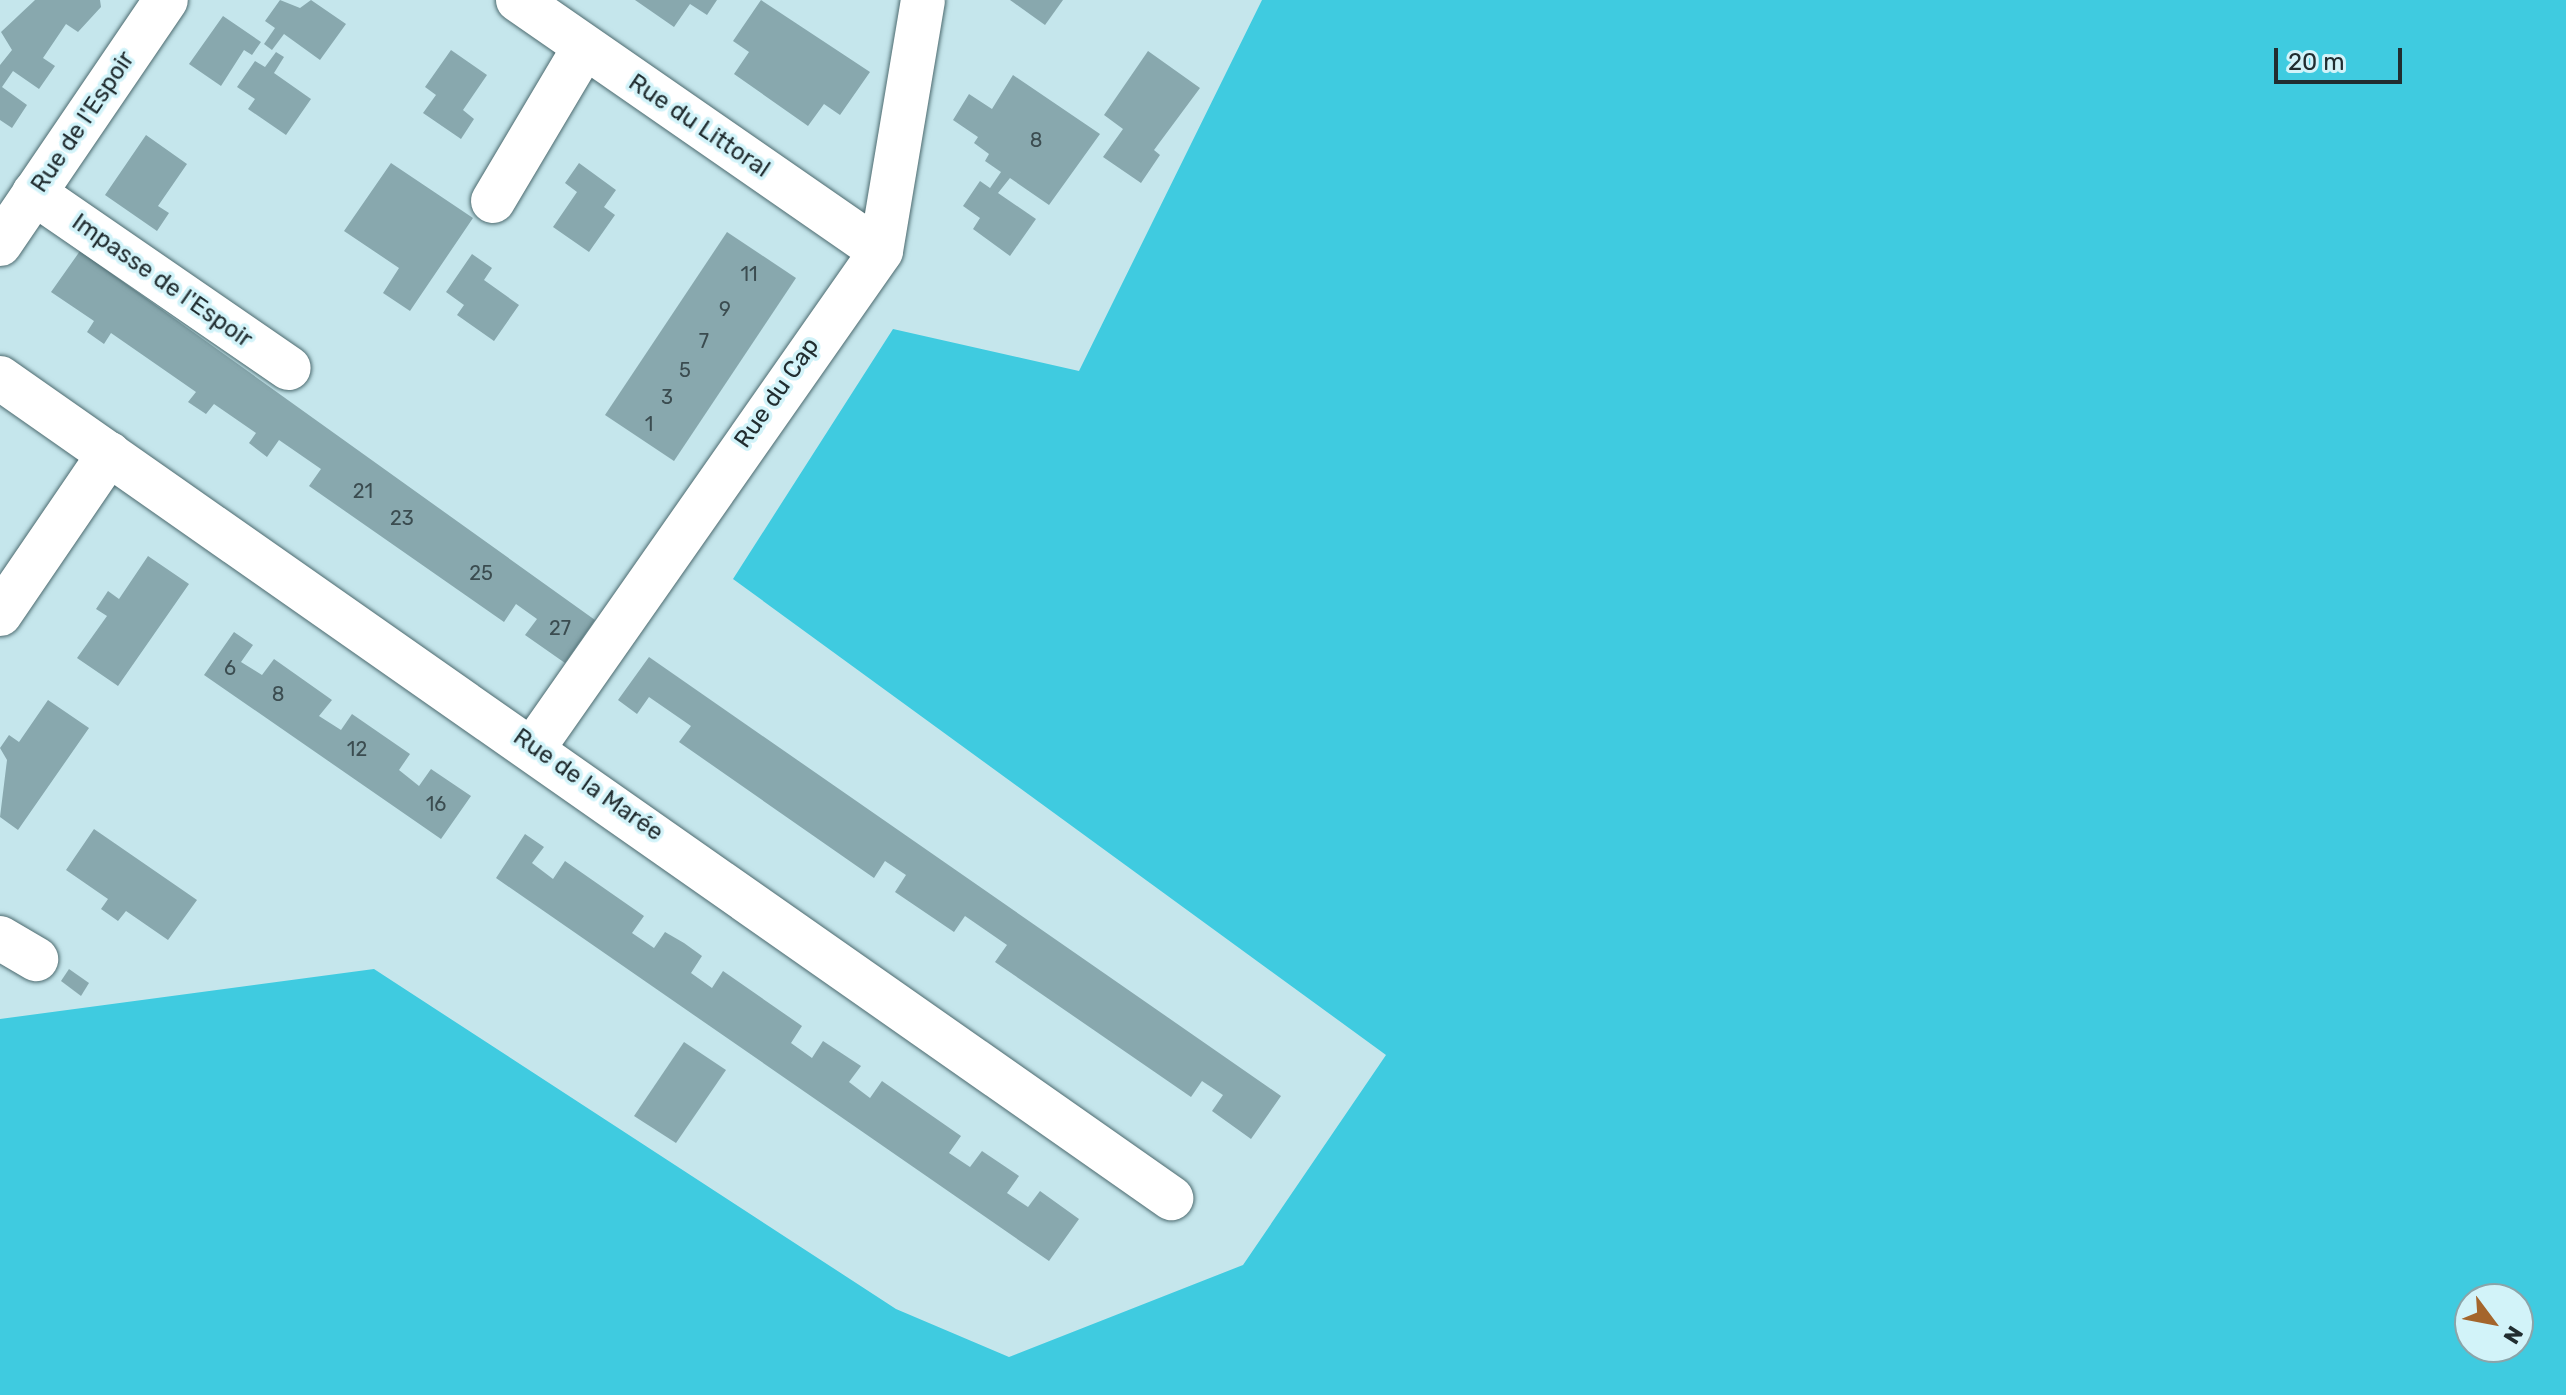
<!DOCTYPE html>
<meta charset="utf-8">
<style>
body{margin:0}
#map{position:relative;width:2566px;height:1395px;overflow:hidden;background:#c5e6ec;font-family:Rubik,sans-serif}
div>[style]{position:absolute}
.green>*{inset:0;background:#3fcbe0}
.building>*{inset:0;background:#88a8ae}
.roads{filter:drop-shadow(0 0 2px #4c6a6f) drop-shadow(0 0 2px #4c6a6f)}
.minor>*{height:44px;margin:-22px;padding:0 22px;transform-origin:22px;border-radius:22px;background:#fff}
span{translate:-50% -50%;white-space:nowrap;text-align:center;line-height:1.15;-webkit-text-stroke:7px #d2f3f9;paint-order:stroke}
.number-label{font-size:20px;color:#3b4c50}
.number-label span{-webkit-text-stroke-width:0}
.street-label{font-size:24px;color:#212d30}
.north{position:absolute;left:2454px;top:1283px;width:80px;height:80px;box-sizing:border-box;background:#d2f3f9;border:2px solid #8ba4a9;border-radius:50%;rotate:122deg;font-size:22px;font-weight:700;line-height:32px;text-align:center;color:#212d30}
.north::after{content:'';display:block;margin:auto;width:28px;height:36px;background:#a4652c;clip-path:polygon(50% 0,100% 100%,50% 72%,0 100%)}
.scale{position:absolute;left:2274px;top:48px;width:128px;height:36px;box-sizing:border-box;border:4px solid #212d30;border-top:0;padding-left:10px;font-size:24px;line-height:28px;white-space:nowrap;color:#212d30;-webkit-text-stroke:6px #d2f3f9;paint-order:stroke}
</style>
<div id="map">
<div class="green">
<i style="clip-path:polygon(evenodd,1262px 0,2566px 0,2566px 1395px,0 1395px,0 1019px,374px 969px,896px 1309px,1009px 1357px,1243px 1265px,1386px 1055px,733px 579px,893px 329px,1079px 371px,1262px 0,2470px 1299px,2518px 1299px,2518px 1347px,2470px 1347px,2470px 1299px)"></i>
</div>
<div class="building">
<i style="clip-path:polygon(35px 0,100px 0,101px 7px,78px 32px,66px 24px,43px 58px,55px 66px,39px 89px,13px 71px,2px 87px,27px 105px,12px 128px,0 120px,0 65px,12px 50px,1px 32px)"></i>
<i style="clip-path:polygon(280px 0,300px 8px,311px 0,346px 24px,320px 60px,284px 34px,272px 50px,264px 44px,275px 28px,265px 21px)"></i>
<i style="clip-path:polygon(635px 0,717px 0,707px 15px,690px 4px,674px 27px)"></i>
<i style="clip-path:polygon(761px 0,870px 72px,840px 115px,824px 104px,808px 126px,734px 74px,749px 52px,733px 41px)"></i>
<i style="clip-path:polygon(1010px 0,1063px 0,1045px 25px)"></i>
<i style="clip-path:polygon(223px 16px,261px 42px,252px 55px,244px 50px,221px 86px,189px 64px)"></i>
<i style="clip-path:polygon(451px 50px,487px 75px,463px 110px,474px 119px,461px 139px,423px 113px,436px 95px,425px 87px)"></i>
<i style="clip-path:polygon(1148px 51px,1200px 88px,1154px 150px,1160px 155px,1141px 183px,1103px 157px,1123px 129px,1104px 115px)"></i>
<i style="clip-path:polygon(276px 52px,284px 57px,274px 73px,311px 99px,286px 135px,248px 109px,255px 99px,237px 87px,255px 61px,265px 67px)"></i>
<i style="clip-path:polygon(1013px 75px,1100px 134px,1049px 205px,1010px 178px,998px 193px,1036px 219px,1010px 256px,973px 229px,980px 218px,963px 206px,980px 181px,990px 188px,1001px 172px,985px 161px,989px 154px,974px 143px,978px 137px,953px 120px,969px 94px,992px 109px)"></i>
<i style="clip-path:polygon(146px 135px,187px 164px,158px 206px,169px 213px,157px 231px,105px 195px)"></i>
<i style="clip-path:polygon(391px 163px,473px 218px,410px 311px,383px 293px,399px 268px,344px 231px)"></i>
<i style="clip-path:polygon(579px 163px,616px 190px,604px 207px,615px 215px,589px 252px,553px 227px,577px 192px,565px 183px)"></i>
<i style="clip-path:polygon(727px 232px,796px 278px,674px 461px,605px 415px)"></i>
<i style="clip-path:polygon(80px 251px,595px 620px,565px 663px,525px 635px,537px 619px,516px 604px,504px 622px,309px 486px,321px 469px,279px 440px,267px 457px,249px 443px,256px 433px,214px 404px,206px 414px,188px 402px,196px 392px,111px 333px,104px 344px,87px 332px,94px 321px,51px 292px)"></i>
<i style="clip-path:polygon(472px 254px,492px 268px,484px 280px,519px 305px,494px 341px,457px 315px,464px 305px,446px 292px)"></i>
<i style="clip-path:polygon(148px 556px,189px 584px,118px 686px,77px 658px,107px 616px,96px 609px,108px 591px,119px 599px)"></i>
<i style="clip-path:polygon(234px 632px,253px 645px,241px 662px,262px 675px,274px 659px,332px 700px,319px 716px,341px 730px,352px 714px,410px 754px,399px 770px,419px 786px,431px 769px,471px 796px,441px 839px,204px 675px)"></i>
<i style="clip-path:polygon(649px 657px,1281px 1096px,1251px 1139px,1212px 1111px,1223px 1095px,1202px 1081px,1191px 1097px,995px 962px,1007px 945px,965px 916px,954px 932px,895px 892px,906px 875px,885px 861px,874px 878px,679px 742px,691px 726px,649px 697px,637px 714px,618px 700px)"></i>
<i style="clip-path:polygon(48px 700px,89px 728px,18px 830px,0 817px,7px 760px,0 748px,9px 735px,19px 742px)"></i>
<i style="clip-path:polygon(94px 829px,197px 900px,168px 940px,126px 911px,118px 921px,101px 909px,108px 899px,66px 870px)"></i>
<i style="clip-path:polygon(525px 834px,544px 847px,532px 863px,553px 879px,565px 861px,644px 916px,632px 933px,654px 948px,665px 932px,684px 943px,702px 956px,691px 973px,712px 988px,723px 971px,802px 1026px,791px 1043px,812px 1058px,823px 1041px,861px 1066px,849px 1082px,870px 1098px,882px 1081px,961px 1136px,949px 1153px,970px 1167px,982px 1151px,1019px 1176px,1007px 1193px,1028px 1207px,1040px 1191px,1079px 1219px,1049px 1261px,496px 878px)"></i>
<i style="clip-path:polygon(69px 969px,89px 983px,81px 996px,61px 981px)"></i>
<i style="clip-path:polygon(684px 1042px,726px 1070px,676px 1143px,634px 1116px)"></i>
</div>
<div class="roads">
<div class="minor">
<i style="left:518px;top:0;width:441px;rotate:34.7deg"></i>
<i style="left:34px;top:193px;width:309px;rotate:34.5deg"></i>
<i style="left:493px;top:201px;width:178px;rotate:-59.3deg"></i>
<i style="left:0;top:244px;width:295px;rotate:-55.8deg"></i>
<i style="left:0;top:378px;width:1430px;rotate:35deg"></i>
<i style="left:0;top:614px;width:194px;rotate:-55.7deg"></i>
<i style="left:534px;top:747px;width:605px;rotate:-55.02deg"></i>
<i style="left:881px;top:251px;width:254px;rotate:-80.5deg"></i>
<i style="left:0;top:938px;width:42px;rotate:30.3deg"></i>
</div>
</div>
<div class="number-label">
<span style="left:1036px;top:140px">8</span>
<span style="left:749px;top:274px">11</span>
<span style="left:725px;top:309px">9</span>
<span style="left:704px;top:341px">7</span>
<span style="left:685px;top:370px">5</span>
<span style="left:667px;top:397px">3</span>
<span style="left:649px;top:424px">1</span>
<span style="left:363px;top:491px">21</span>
<span style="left:402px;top:518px">23</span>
<span style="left:481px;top:573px">25</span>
<span style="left:560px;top:628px">27</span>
<span style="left:230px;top:668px">6</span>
<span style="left:278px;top:694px">8</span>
<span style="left:357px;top:749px">12</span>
<span style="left:436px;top:804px">16</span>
</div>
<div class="street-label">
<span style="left:83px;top:122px;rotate:-56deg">Rue de l'Espoir</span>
<span style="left:699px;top:126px;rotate:34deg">Rue du Littoral</span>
<span style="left:162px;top:281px;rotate:35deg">Impasse de l'Espoir</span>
<span style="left:777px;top:393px;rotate:-55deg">Rue du Cap</span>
<span style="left:588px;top:785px;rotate:35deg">Rue de la Marée</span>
</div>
<div class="north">N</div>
<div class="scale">20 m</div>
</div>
